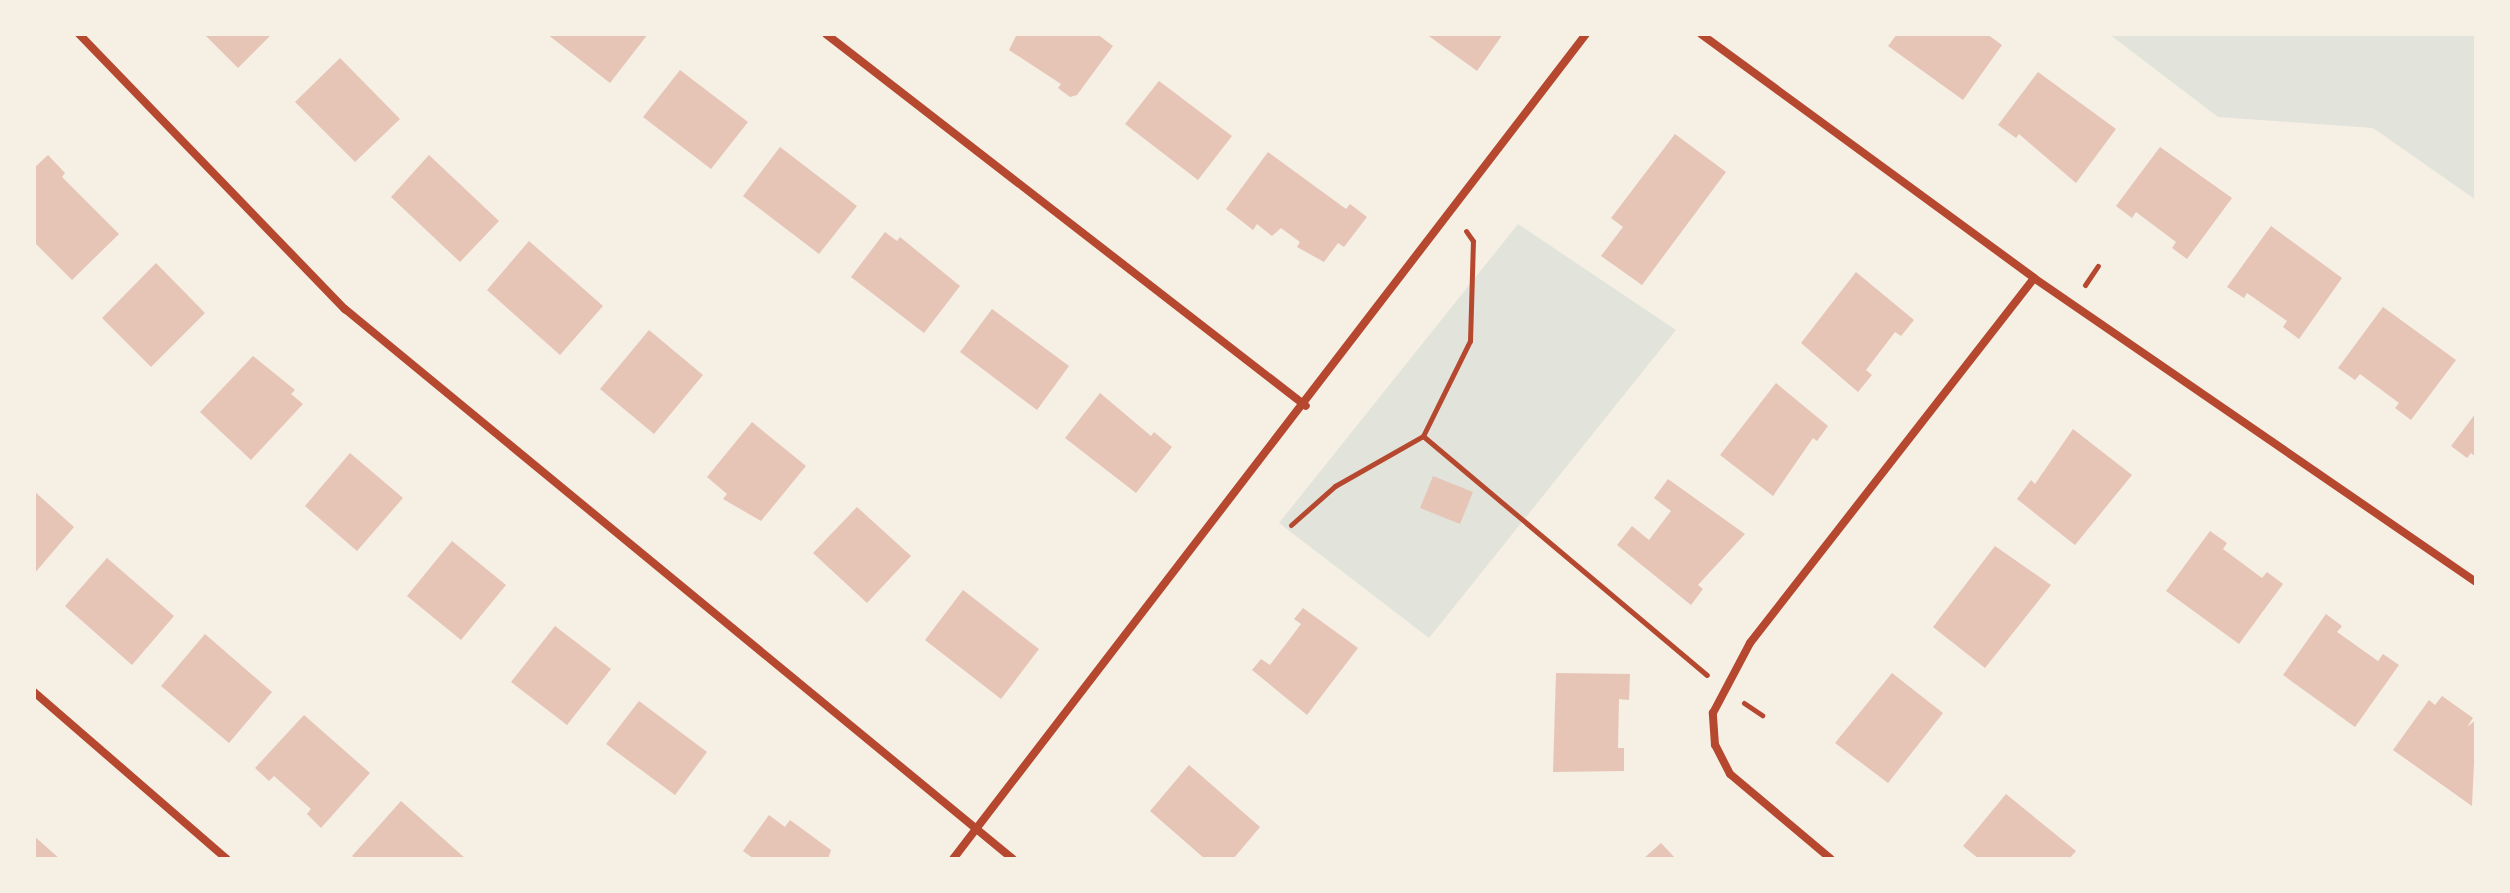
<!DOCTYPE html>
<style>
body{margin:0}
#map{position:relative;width:2510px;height:893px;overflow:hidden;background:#f6efe4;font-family:"Titillium Web",sans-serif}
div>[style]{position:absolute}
.green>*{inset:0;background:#e2e4dc}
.building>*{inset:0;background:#e6c5b7}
.path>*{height:5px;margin:-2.5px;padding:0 2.5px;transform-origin:2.5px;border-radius:2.5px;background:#b5482f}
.minor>*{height:8px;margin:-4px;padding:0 4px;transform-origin:4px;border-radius:4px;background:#b5482f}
span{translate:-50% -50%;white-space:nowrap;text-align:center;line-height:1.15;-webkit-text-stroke:8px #f6efe4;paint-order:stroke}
.frame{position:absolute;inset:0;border:36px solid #f6efe4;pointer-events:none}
</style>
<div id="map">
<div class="green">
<i style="clip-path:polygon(2109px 34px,2476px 34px,2476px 200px,2373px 128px,2218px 117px)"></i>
<i style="clip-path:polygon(1518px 224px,1676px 330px,1429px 638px,1279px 523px)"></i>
</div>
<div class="building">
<i style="clip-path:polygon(204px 34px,272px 34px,238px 68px)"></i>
<i style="clip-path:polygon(547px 34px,648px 34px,610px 83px)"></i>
<i style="clip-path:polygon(1017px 34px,1097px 34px,1113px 46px,1077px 95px,1070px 97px,1058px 88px,1061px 84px,1009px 50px)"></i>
<i style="clip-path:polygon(1426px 34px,1503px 34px,1477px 71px)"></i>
<i style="clip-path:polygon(1897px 34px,1987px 34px,2002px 45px,1963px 100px,1888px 46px)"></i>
<i style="clip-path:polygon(340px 58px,400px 119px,355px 162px,295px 102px)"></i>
<i style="clip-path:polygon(680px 70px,748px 122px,711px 169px,643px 117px)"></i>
<i style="clip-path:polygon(2038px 72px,2116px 129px,2076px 183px,2019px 134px,2016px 138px,1998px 125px)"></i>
<i style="clip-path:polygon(1159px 81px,1232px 136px,1198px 180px,1125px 124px)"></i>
<i style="clip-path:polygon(1675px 134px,1726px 172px,1642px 285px,1601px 256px,1623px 227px,1611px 218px)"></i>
<i style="clip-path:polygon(780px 147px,857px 206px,819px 254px,743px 196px)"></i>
<i style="clip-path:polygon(2160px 147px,2232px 198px,2187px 259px,2172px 248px,2176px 242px,2136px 212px,2132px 218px,2116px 206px)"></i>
<i style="clip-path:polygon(1268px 152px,1346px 209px,1350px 204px,1367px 217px,1344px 247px,1338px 243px,1324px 262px,1297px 247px,1300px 242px,1281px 228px,1272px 236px,1257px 224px,1253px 230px,1226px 209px)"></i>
<i style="clip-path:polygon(48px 155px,65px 173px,62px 177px,119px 234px,72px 280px,34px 242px,34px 168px)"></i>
<i style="clip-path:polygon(429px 155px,499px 221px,460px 262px,391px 197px)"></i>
<i style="clip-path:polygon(2271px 226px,2342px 278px,2299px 339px,2283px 327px,2287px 321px,2247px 293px,2244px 298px,2227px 287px)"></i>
<i style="clip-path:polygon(885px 232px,897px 241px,900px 237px,960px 286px,924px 333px,851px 277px)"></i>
<i style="clip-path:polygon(529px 241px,603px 306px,560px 355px,487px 290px)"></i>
<i style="clip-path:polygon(156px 263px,205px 313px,151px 367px,102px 318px)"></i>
<i style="clip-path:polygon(1856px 272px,1914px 320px,1901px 336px,1895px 332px,1866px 370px,1872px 375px,1858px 392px,1801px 343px)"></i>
<i style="clip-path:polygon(2383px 307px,2456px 360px,2411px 420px,2395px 408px,2399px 403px,2360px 374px,2355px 380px,2338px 368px)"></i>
<i style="clip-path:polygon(992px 309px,1069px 366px,1037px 410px,960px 352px)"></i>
<i style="clip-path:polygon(649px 330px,703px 375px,654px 434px,600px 389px)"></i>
<i style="clip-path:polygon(253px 356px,295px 390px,291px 394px,303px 404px,251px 460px,200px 412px)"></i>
<i style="clip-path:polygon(1776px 383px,1828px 426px,1817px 441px,1813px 438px,1773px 496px,1720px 455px)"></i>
<i style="clip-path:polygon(1100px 393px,1151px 436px,1154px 432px,1172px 447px,1136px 493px,1065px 438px)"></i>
<i style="clip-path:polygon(2476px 413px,2476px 457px,2471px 453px,2467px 458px,2451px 446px)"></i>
<i style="clip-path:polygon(752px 422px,806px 466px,761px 521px,723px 499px,727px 494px,707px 477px)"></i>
<i style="clip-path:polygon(2073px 429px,2132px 475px,2075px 545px,2017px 499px,2031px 480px,2035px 484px)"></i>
<i style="clip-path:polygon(350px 453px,403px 498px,357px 551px,305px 506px)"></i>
<i style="clip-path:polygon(1433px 476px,1473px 492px,1460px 524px,1420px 508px)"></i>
<i style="clip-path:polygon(1668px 479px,1745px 534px,1698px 585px,1703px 589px,1691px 605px,1617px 545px,1632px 526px,1649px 540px,1671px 511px,1654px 498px)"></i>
<i style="clip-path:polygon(34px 491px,74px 527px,34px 574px)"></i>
<i style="clip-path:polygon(857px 507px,911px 556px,867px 603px,813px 553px)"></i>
<i style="clip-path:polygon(2210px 531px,2227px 543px,2223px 549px,2262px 578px,2267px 572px,2283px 584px,2239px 644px,2166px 591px)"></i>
<i style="clip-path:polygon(452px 541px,506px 585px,461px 640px,407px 596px)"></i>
<i style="clip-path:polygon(1995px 546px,2051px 585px,1985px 668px,1933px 627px)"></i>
<i style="clip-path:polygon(107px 558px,174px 616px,132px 665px,65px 606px)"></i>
<i style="clip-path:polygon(963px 590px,1039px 649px,1001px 699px,925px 640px)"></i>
<i style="clip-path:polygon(1303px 608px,1358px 648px,1307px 715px,1252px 670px,1261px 659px,1270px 665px,1301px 624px,1294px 619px)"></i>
<i style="clip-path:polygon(2326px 614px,2342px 626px,2337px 632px,2378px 661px,2383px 654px,2399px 665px,2355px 727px,2283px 675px)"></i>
<i style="clip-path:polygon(555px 626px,611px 669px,567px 725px,511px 682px)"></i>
<i style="clip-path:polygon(205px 634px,272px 692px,229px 743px,161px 686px)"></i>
<i style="clip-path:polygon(1556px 673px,1630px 674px,1629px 700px,1619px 699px,1618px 748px,1624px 748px,1624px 771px,1553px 772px)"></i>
<i style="clip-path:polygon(1892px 673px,1943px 713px,1888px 783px,1835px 743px)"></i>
<i style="clip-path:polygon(2442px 696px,2473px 718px,2467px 727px,2476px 720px,2472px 806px,2393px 750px,2429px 700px,2435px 705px)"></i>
<i style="clip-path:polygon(639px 701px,707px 752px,675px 795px,606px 744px)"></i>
<i style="clip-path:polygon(304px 715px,370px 773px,321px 828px,307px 814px,311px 809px,274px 776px,269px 781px,255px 768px)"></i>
<i style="clip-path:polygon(1189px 765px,1260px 827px,1233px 859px,1205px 859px,1150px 811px)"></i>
<i style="clip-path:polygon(2006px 794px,2076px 851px,2069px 859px,1979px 859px,1963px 846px)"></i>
<i style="clip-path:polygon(401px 801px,466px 859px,356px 859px,352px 856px)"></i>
<i style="clip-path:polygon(769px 815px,785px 827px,790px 820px,831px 850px,828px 859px,754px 859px,743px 851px)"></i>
<i style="clip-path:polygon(34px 836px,60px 859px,34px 859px)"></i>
<i style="clip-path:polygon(1661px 843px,1676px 859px,1643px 859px)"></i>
</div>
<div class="path">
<i style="left:2085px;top:285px;width:23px;rotate:-56deg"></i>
<i style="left:1423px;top:436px;width:371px;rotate:40.1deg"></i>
<i style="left:1291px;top:525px;width:59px;rotate:-41.6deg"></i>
<i style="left:1335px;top:486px;width:101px;rotate:-29.6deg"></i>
<i style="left:1423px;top:436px;width:106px;rotate:-63.7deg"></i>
<i style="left:1470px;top:341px;width:100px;rotate:-88.3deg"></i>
<i style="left:1473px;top:241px;width:12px;rotate:-125deg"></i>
<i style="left:1744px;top:703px;width:22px;rotate:34deg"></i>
</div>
<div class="minor">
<i style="left:79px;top:34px;width:383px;rotate:46deg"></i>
<i style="left:345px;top:309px;width:865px;rotate:39.47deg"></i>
<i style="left:826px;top:34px;width:607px;rotate:37.78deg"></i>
<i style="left:1701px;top:34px;width:413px;rotate:36.2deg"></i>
<i style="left:2034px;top:278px;width:536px;rotate:34.52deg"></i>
<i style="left:34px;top:692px;width:255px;rotate:40.9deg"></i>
<i style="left:953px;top:859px;width:1040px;rotate:-52.5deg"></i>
<i style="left:1831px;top:859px;width:132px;rotate:-139.9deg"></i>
<i style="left:1730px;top:774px;width:33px;rotate:-117deg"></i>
<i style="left:1715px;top:745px;width:32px;rotate:-94deg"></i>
<i style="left:1713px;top:713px;width:79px;rotate:-62.1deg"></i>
<i style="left:1750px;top:643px;width:462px;rotate:-52.1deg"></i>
</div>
<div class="frame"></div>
</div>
